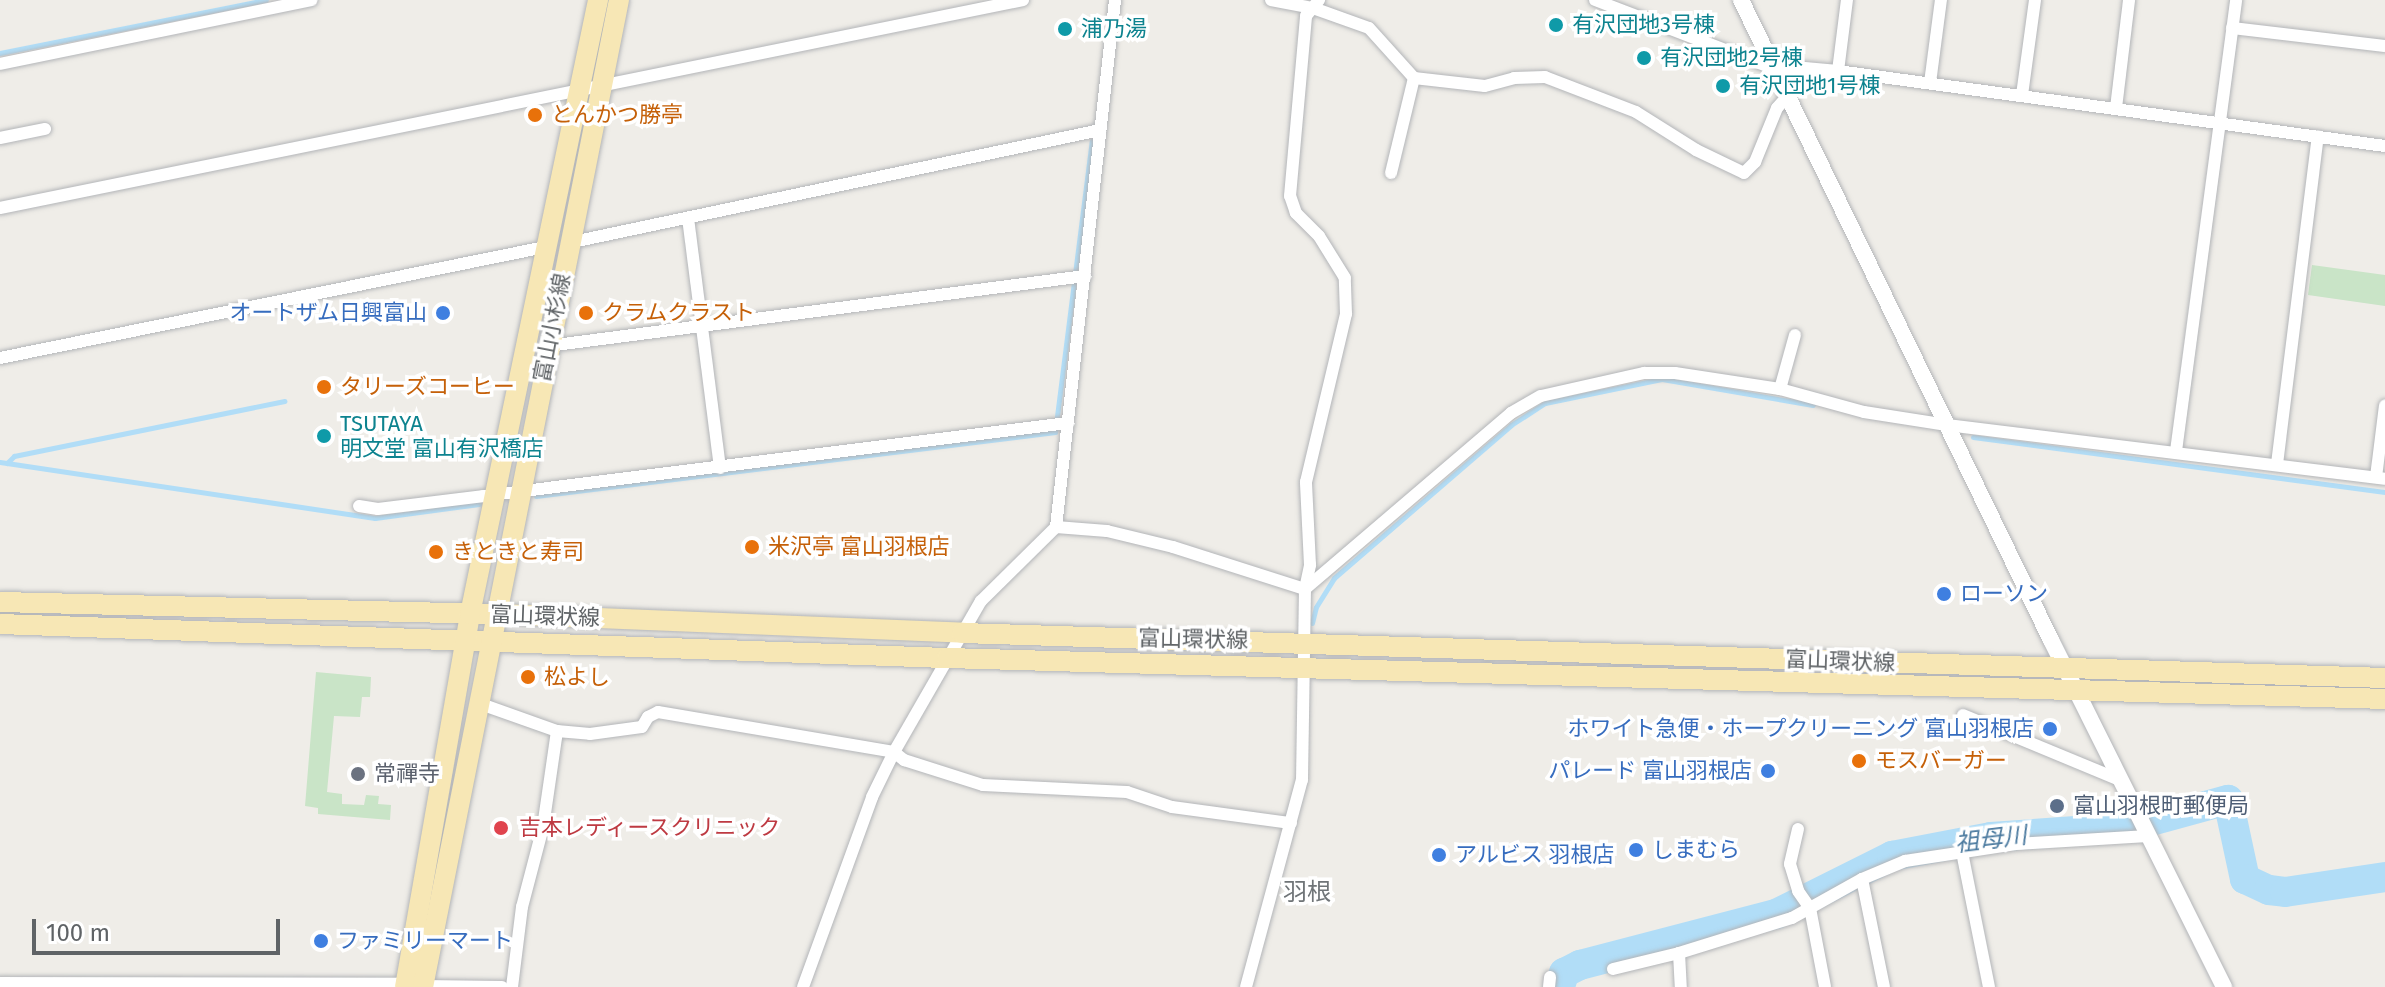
<!DOCTYPE html>
<meta charset="utf-8">
<style>
body{margin:0}
#map{position:relative;width:2385px;height:987px;overflow:hidden;background:#efede8;font-family:"Fira Sans","Noto Sans JP",sans-serif}
div>[style]{position:absolute}
.green>*{inset:0;background:#c9e4c7}
.stream>*{height:5px;margin:-2.5px;padding:0 2.5px;transform-origin:2.5px;border-radius:2.5px;background:#b1ddf7}
.river>*{height:30px;margin:-15px;padding:0 15px;transform-origin:15px;border-radius:15px;background:#b1ddf7}
.roads{filter:drop-shadow(0 0 2px #b3b5b8) drop-shadow(0 0 2px #b3b5b8)}
.minor>*{height:12px;margin:-6px;padding:0 6px;transform-origin:6px;border-radius:6px;background:#fff}
.tertiary>*{height:16px;margin:-8px;padding:0 8px;transform-origin:8px;border-radius:8px;background:#fff}
.primary>*{height:20px;margin:-10px;padding:0 10px;transform-origin:10px;border-radius:10px;background:#f7e7b5}
.dots>*{width:22px;height:22px;translate:-50% -50%;box-sizing:border-box;border:4px solid #fff;border-radius:50%}
span{translate:-50% -50%;white-space:nowrap;text-align:center;line-height:1.15;-webkit-text-stroke:7px #fff;paint-order:stroke}
.culture-label{font-size:22px;color:#0d838f}
.left{translate:0 -50%;text-align:left}
.food-label{font-size:22px;color:#c56008}
.shop-label{font-size:22px;color:#366cbe}
.right{translate:-100% -50%;text-align:right}
.street-label{font-size:22px;color:#5f6366}
.worship-label{font-size:22px;color:#5b616d}
.service-label{font-size:22px;color:#4e5e75}
.health-label{font-size:22px;color:#be3a42}
.water-label{font-size:24px;color:#4b7a9f;font-style:italic}
.neighbourhood-label{font-size:24px;color:#707578}
.scale{position:absolute;left:32px;top:919px;width:248px;height:36px;box-sizing:border-box;border:4px solid #5f6366;border-top:0;padding-left:10px;font-size:24px;line-height:28px;white-space:nowrap;color:#5f6366;-webkit-text-stroke:6px #fff;paint-order:stroke}
</style>
<div id="map">
<div class="green">
<i style="clip-path:polygon(2312px 265px,2385px 275px,2385px 306px,2308px 295px)"></i>
<i style="clip-path:polygon(316px 672px,371px 677px,370px 697px,362px 697px,360px 717px,334px 716px,327px 792px,342px 794px,342px 804px,364px 805px,366px 795px,379px 796px,378px 804px,391px 805px,390px 820px,318px 814px,318px 808px,305px 806px)"></i>
</div>
<div class="stream">
<i style="left:0;top:53px;width:271px;rotate:-11.3deg"></i>
<i style="left:1973px;top:437px;width:416px;rotate:7.6deg"></i>
<i style="left:0;top:462px;width:379px;rotate:8.5deg"></i>
<i style="left:375px;top:518px;width:105px;rotate:-7.7deg"></i>
<i style="left:7px;top:463px;width:10px;rotate:-45deg"></i>
<i style="left:14px;top:456px;width:276px;rotate:-11.5deg"></i>
<i style="left:536px;top:496px;width:523px;rotate:-7.03deg"></i>
<i style="left:1055px;top:432px;width:293px;rotate:-82.8deg"></i>
<i style="left:1312px;top:623px;width:16px;rotate:-76deg"></i>
<i style="left:1316px;top:607px;width:34px;rotate:-58deg"></i>
<i style="left:1334px;top:578px;width:234px;rotate:-40.8deg"></i>
<i style="left:1511px;top:425px;width:40px;rotate:-32.9deg"></i>
<i style="left:1545px;top:403px;width:119px;rotate:-11.6deg"></i>
<i style="left:1662px;top:379px;width:153px;rotate:9.8deg"></i>
</div>
<div class="river">
<i style="left:1560px;top:987px;width:15px;rotate:-74deg"></i>
<i style="left:1564px;top:973px;width:18px;rotate:-27deg"></i>
<i style="left:1580px;top:965px;width:203px;rotate:-14.6deg"></i>
<i style="left:1776px;top:914px;width:130px;rotate:-26.6deg"></i>
<i style="left:1892px;top:856px;width:101px;rotate:-10.9deg"></i>
<i style="left:1991px;top:837px;width:138px;rotate:-4.1deg"></i>
<i style="left:2129px;top:827px;width:103px;rotate:-15.3deg"></i>
<i style="left:2228px;top:800px;width:81px;rotate:77.9deg"></i>
<i style="left:2245px;top:879px;width:26px;rotate:25deg"></i>
<i style="left:2269px;top:890px;width:16px;rotate:7deg"></i>
<i style="left:2285px;top:892px;width:101px;rotate:-8.5deg"></i>
</div>
<div class="roads">
<div class="minor">
<i style="left:1271px;top:0;width:43px;rotate:10.8deg"></i>
<i style="left:1313px;top:8px;width:59px;rotate:19.7deg"></i>
<i style="left:1369px;top:28px;width:67px;rotate:48deg"></i>
<i style="left:1414px;top:78px;width:71px;rotate:6.4deg"></i>
<i style="left:1485px;top:86px;width:30px;rotate:-15deg"></i>
<i style="left:1514px;top:78px;width:31px;rotate:-2deg"></i>
<i style="left:1545px;top:77px;width:97px;rotate:21deg"></i>
<i style="left:1636px;top:112px;width:71px;rotate:32.3deg"></i>
<i style="left:1696px;top:150px;width:53px;rotate:25.6deg"></i>
<i style="left:1744px;top:173px;width:16px;rotate:-45deg"></i>
<i style="left:1755px;top:162px;width:58px;rotate:-67.8deg"></i>
<i style="left:1777px;top:108px;width:13px;rotate:-48deg"></i>
<i style="left:1595px;top:0;width:193px;rotate:21deg"></i>
<i style="left:1775px;top:69px;width:19px;rotate:-6deg"></i>
<i style="left:1794px;top:67px;width:44px;rotate:5.2deg"></i>
<i style="left:1838px;top:71px;width:552px;rotate:7.81deg"></i>
<i style="left:2232px;top:28px;width:154px;rotate:6.7deg"></i>
<i style="left:0;top:64px;width:318px;rotate:-11.6deg"></i>
<i style="left:1838px;top:71px;width:72px;rotate:-82.8deg"></i>
<i style="left:1930px;top:83px;width:84px;rotate:-82.5deg"></i>
<i style="left:2022px;top:95px;width:96px;rotate:-82.2deg"></i>
<i style="left:2116px;top:108px;width:109px;rotate:-83.1deg"></i>
<i style="left:0;top:138px;width:46px;rotate:-11.3deg"></i>
<i style="left:1391px;top:173px;width:98px;rotate:-76.4deg"></i>
<i style="left:0;top:208px;width:1044px;rotate:-11.49deg"></i>
<i style="left:688px;top:218px;width:252px;rotate:82.7deg"></i>
<i style="left:568px;top:243px;width:544px;rotate:-11.99deg"></i>
<i style="left:548px;top:346px;width:542px;rotate:-7.43deg"></i>
<i style="left:0;top:358px;width:561px;rotate:-11.51deg"></i>
<i style="left:1780px;top:389px;width:56px;rotate:-74.5deg"></i>
<i style="left:2176px;top:451px;width:455px;rotate:-82.4deg"></i>
<i style="left:2277px;top:464px;width:330px;rotate:-82.9deg"></i>
<i style="left:2376px;top:477px;width:72px;rotate:-82.8deg"></i>
<i style="left:359px;top:506px;width:19px;rotate:9deg"></i>
<i style="left:378px;top:509px;width:107px;rotate:-7deg"></i>
<i style="left:484px;top:496px;width:589px;rotate:-7.13deg"></i>
<i style="left:1056px;top:527px;width:51px;rotate:4.5deg"></i>
<i style="left:1107px;top:531px;width:68px;rotate:13.6deg"></i>
<i style="left:1173px;top:547px;width:139px;rotate:17.7deg"></i>
<i style="left:1305px;top:589px;width:25px;rotate:-78deg"></i>
<i style="left:1310px;top:565px;width:83px;rotate:-92.8deg"></i>
<i style="left:1306px;top:482px;width:173px;rotate:-76.6deg"></i>
<i style="left:1346px;top:314px;width:36px;rotate:-92deg"></i>
<i style="left:1345px;top:278px;width:49px;rotate:-121.8deg"></i>
<i style="left:1319px;top:236px;width:33px;rotate:-135deg"></i>
<i style="left:1296px;top:213px;width:18px;rotate:-109deg"></i>
<i style="left:1290px;top:196px;width:181px;rotate:-84.9deg"></i>
<i style="left:1306px;top:16px;width:21px;rotate:-51deg"></i>
<i style="left:478px;top:703px;width:84px;rotate:19.5deg"></i>
<i style="left:557px;top:731px;width:33px;rotate:5deg"></i>
<i style="left:590px;top:734px;width:52px;rotate:-7.7deg"></i>
<i style="left:642px;top:727px;width:12px;rotate:-59deg"></i>
<i style="left:648px;top:717px;width:11px;rotate:-27deg"></i>
<i style="left:658px;top:712px;width:239px;rotate:9.6deg"></i>
<i style="left:894px;top:752px;width:13px;rotate:39deg"></i>
<i style="left:904px;top:760px;width:83px;rotate:17.6deg"></i>
<i style="left:983px;top:785px;width:144px;rotate:2.8deg"></i>
<i style="left:1127px;top:792px;width:47px;rotate:18.4deg"></i>
<i style="left:1172px;top:807px;width:120px;rotate:7.7deg"></i>
<i style="left:1963px;top:715px;width:170px;rotate:22.5deg"></i>
<i style="left:1798px;top:829px;width:36px;rotate:103deg"></i>
<i style="left:1790px;top:864px;width:28px;rotate:73deg"></i>
<i style="left:1798px;top:891px;width:21px;rotate:55deg"></i>
<i style="left:1810px;top:908px;width:80px;rotate:79.2deg"></i>
<i style="left:1962px;top:852px;width:138px;rotate:78.7deg"></i>
<i style="left:1862px;top:879px;width:110px;rotate:78.5deg"></i>
<i style="left:1679px;top:953px;width:118px;rotate:-17.2deg"></i>
<i style="left:1792px;top:918px;width:80px;rotate:-29.1deg"></i>
<i style="left:1862px;top:879px;width:47px;rotate:-22.7deg"></i>
<i style="left:1905px;top:861px;width:112px;rotate:-8.7deg"></i>
<i style="left:2016px;top:844px;width:132px;rotate:-3.5deg"></i>
<i style="left:1613px;top:969px;width:68px;rotate:-13.6deg"></i>
<i style="left:1679px;top:953px;width:34px;rotate:87deg"></i>
<i style="left:423px;top:986px;width:79px;rotate:0.7deg"></i>
<i style="left:512px;top:987px;width:81px;rotate:-82.9deg"></i>
<i style="left:522px;top:907px;width:83px;rotate:-75.3deg"></i>
<i style="left:543px;top:827px;width:97px;rotate:-81.7deg"></i>
<i style="left:803px;top:987px;width:202px;rotate:-70deg"></i>
<i style="left:872px;top:797px;width:50px;rotate:-63.9deg"></i>
<i style="left:894px;top:752px;width:174px;rotate:-60.1deg"></i>
<i style="left:981px;top:601px;width:105px;rotate:-44.6deg"></i>
<i style="left:1056px;top:527px;width:530px;rotate:-83.61deg"></i>
<i style="left:1246px;top:987px;width:214px;rotate:-74.9deg"></i>
<i style="left:1302px;top:780px;width:191px;rotate:-89.1deg"></i>
<i style="left:1305px;top:589px;width:271px;rotate:-40.5deg"></i>
<i style="left:1511px;top:413px;width:34px;rotate:-30deg"></i>
<i style="left:1541px;top:396px;width:106px;rotate:-12.6deg"></i>
<i style="left:1644px;top:373px;width:31px"></i>
<i style="left:1675px;top:373px;width:106px;rotate:8.7deg"></i>
<i style="left:1780px;top:389px;width:87px;rotate:15.3deg"></i>
<i style="left:1864px;top:412px;width:84px;rotate:8.9deg"></i>
<i style="left:1947px;top:425px;width:441px;rotate:7deg"></i>
<i style="left:1549px;top:987px;width:10px;rotate:-84deg"></i>
</div>
<div class="tertiary">
<i style="left:1741px;top:0;width:711px;rotate:64.16deg"></i>
<i style="left:2051px;top:640px;width:388px;rotate:63.5deg"></i>
<i style="left:0;top:985px;width:414px;rotate:0.1deg"></i>
</div>
<div class="primary">
<i style="left:0;top:602px;width:496px;rotate:1.4deg"></i>
<i style="left:496px;top:614px;width:466px;rotate:2.3deg"></i>
<i style="left:962px;top:633px;width:1424px;rotate:1.81deg"></i>
<i style="left:0;top:624px;width:948px;rotate:2.06deg"></i>
<i style="left:947px;top:658px;width:1439px;rotate:1.63deg"></i>
<i style="left:405px;top:987px;width:379px;rotate:-80.1deg"></i>
<i style="left:470px;top:614px;width:627px;rotate:-78.22deg"></i>
<i style="left:423px;top:987px;width:1006px;rotate:-78.77deg"></i>
</div>
</div>
<div class="dots">
<i style="left:1556px;top:25px;background:#0f9aa8"></i>
<i style="left:1065px;top:29px;background:#0f9aa8"></i>
<i style="left:1644px;top:58px;background:#0f9aa8"></i>
<i style="left:1723px;top:86px;background:#0f9aa8"></i>
<i style="left:535px;top:115px;background:#e8710a"></i>
<i style="left:443px;top:313px;background:#3f7fe0"></i>
<i style="left:586px;top:313px;background:#e8710a"></i>
<i style="left:324px;top:387px;background:#e8710a"></i>
<i style="left:324px;top:436px;background:#0f9aa8"></i>
<i style="left:752px;top:547px;background:#e8710a"></i>
<i style="left:436px;top:552px;background:#e8710a"></i>
<i style="left:1944px;top:594px;background:#3f7fe0"></i>
<i style="left:528px;top:677px;background:#e8710a"></i>
<i style="left:2050px;top:729px;background:#3f7fe0"></i>
<i style="left:1859px;top:761px;background:#e8710a"></i>
<i style="left:1768px;top:771px;background:#3f7fe0"></i>
<i style="left:358px;top:774px;background:#6b7280"></i>
<i style="left:2057px;top:806px;background:#5c6f8a"></i>
<i style="left:501px;top:828px;background:#e0444e"></i>
<i style="left:1636px;top:850px;background:#3f7fe0"></i>
<i style="left:1439px;top:855px;background:#3f7fe0"></i>
<i style="left:321px;top:941px;background:#3f7fe0"></i>
</div>
<div class="culture-label">
<span class="left" style="left:1572px;top:25px">有沢団地3号棟</span>
<span class="left" style="left:1081px;top:29px">浦乃湯</span>
<span class="left" style="left:1660px;top:58px">有沢団地2号棟</span>
<span class="left" style="left:1739px;top:86px">有沢団地1号棟</span>
<span class="left" style="left:340px;top:436px">TSUTAYA<br>明文堂 富山有沢橋店</span>
</div>
<div class="food-label">
<span class="left" style="left:551px;top:115px">とんかつ勝亭</span>
<span class="left" style="left:602px;top:313px">クラムクラスト</span>
<span class="left" style="left:340px;top:387px">タリーズコーヒー</span>
<span class="left" style="left:768px;top:547px">米沢亭 富山羽根店</span>
<span class="left" style="left:452px;top:552px">きときと寿司</span>
<span class="left" style="left:544px;top:677px">松よし</span>
<span class="left" style="left:1875px;top:761px">モスバーガー</span>
</div>
<div class="shop-label">
<span class="right" style="left:427px;top:313px">オートザム日興富山</span>
<span class="left" style="left:1960px;top:594px">ローソン</span>
<span class="right" style="left:2034px;top:729px">ホワイト急便・ホープクリーニング 富山羽根店</span>
<span class="right" style="left:1752px;top:771px">パレード 富山羽根店</span>
<span class="left" style="left:1652px;top:850px">しまむら</span>
<span class="left" style="left:1455px;top:855px">アルビス 羽根店</span>
<span class="left" style="left:337px;top:941px">ファミリーマート</span>
</div>
<div class="street-label">
<span style="left:552px;top:328px;rotate:-79deg">富山小杉線</span>
<span style="left:545px;top:616px;rotate:2deg">富山環状線</span>
<span style="left:1193px;top:639px;rotate:1deg">富山環状線</span>
<span style="left:1840px;top:661px;rotate:2deg">富山環状線</span>
</div>
<div class="worship-label">
<span class="left" style="left:374px;top:774px">常禪寺</span>
</div>
<div class="service-label">
<span class="left" style="left:2073px;top:806px">富山羽根町郵便局</span>
</div>
<div class="health-label">
<span class="left" style="left:519px;top:828px">吉本レディースクリニック</span>
</div>
<div class="water-label">
<span style="left:1991px;top:840px;rotate:-7deg">祖母川</span>
</div>
<div class="neighbourhood-label">
<span style="left:1307px;top:893px">羽根</span>
</div>
<div class="scale">100 m</div>
</div>
